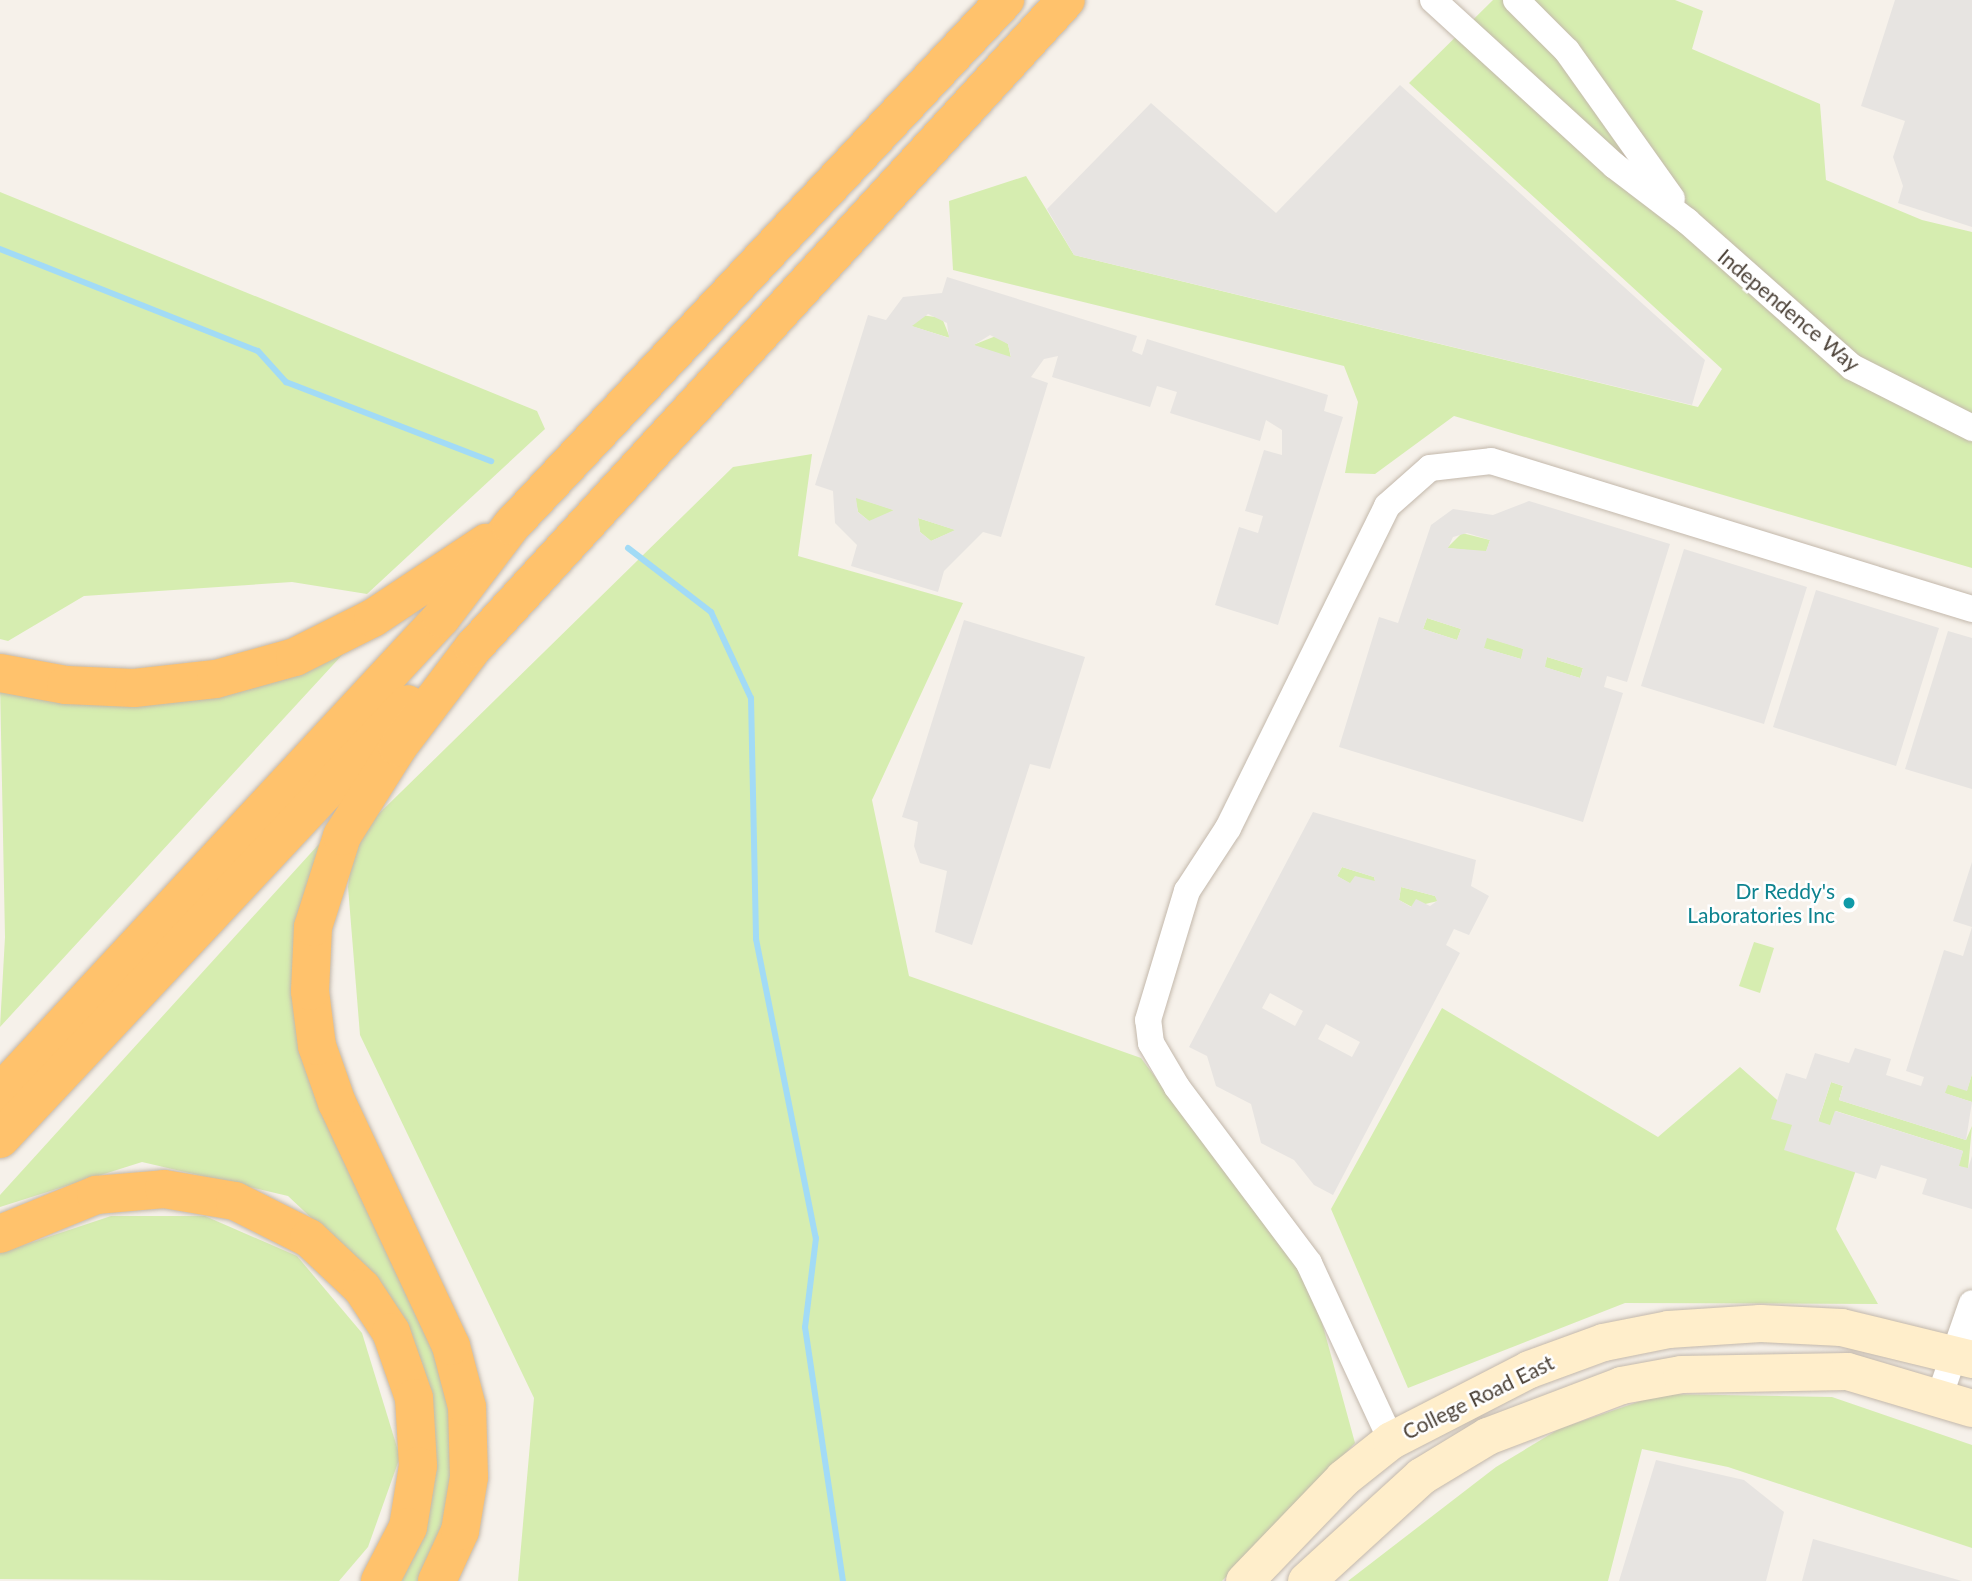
<!DOCTYPE html>
<style>
body{margin:0}
#map{position:relative;width:1972px;height:1581px;overflow:hidden;background:#f6f1ea;font-family:Lato,sans-serif}
div>[style]{position:absolute}
.green>*{inset:0;background:#d6edb0}
.parking>*{inset:0;background:#e7e4e1}
.stream>*{height:6px;margin:-3px;padding:0 3px;transform-origin:3px;border-radius:3px;background:#a2dbf6}
.roads{filter:drop-shadow(0 0 2px #c3b8ab) drop-shadow(0 0 2px #c3b8ab)}
.street>*{height:26px;margin:-13px;padding:0 13px;transform-origin:13px;border-radius:13px;background:#fff}
.secondary>*{height:37px;margin:-18.5px;padding:0 18.5px;transform-origin:18.5px;border-radius:18.5px;background:#ffeecb}
.highway>*{height:38px;margin:-19px;padding:0 19px;transform-origin:19px;border-radius:19px;background:#ffc26c}
.dots>*{width:19px;height:19px;translate:-50% -50%;box-sizing:border-box;border:4px solid #fff;border-radius:50%}
span{translate:-50% -50%;white-space:nowrap;text-align:center;line-height:1.15;-webkit-text-stroke:5px #fff;paint-order:stroke}
.street-label{font-size:21px;color:#4b4137}
.culture-label{font-size:21px;color:#0d838f}
.right{translate:-100% -50%;text-align:right}
</style>
<div id="map">
<div class="green">
<i style="clip-path:polygon(1493px 0,1675px 0,1703px 11px,1692px 49px,1820px 104px,1826px 180px,1922px 220px,1972px 232px,1972px 568px,1454px 416px,1375px 474px,1345px 473px,1358px 402px,1344px 366px,953px 270px,949px 201px,1026px 176px,1074px 255px,1698px 407px,1722px 369px,1409px 83px)"></i>
<i style="clip-path:polygon(0 192px,537px 411px,545px 429px,367px 594px,292px 582px,84px 596px,8px 641px,0 639px)"></i>
<i style="clip-path:polygon(921px 315px,942px 318px,950px 338px,911px 326px)"></i>
<i style="clip-path:polygon(996px 336px,1008px 344px,1011px 358px,973px 345px)"></i>
<i style="clip-path:polygon(812px 454px,798px 556px,963px 603px,872px 800px,909px 976px,1141px 1058px,1312px 1286px,1355px 1443px,1222px 1581px,518px 1581px,534px 1398px,360px 1035px,348px 887px,354px 838px,733px 467px)"></i>
<i style="clip-path:polygon(855px 497px,894px 510px,884px 520px,869px 521px,858px 512px)"></i>
<i style="clip-path:polygon(918px 518px,956px 530px,931px 541px,920px 532px)"></i>
<i style="clip-path:polygon(1462px 533px,1490px 540px,1486px 552px,1447px 548px)"></i>
<i style="clip-path:polygon(1427px 618px,1461px 629px,1457px 640px,1423px 629px)"></i>
<i style="clip-path:polygon(1486px 637px,1524px 649px,1521px 659px,1483px 648px)"></i>
<i style="clip-path:polygon(355px 641px,0 1027px,5px 937px,0 682px,34px 692px)"></i>
<i style="clip-path:polygon(1547px 657px,1583px 668px,1580px 678px,1544px 667px)"></i>
<i style="clip-path:polygon(319px 844px,300px 1034px,435px 1348px,450px 1409px,453px 1473px,445px 1522px,421px 1581px,399px 1581px,429px 1506px,369px 1272px,288px 1196px,142px 1162px,0 1207px,0 1195px)"></i>
<i style="clip-path:polygon(1342px 867px,1374px 877px,1375px 881px,1351px 884px,1337px 876px)"></i>
<i style="clip-path:polygon(1401px 887px,1435px 896px,1438px 901px,1412px 907px,1399px 900px)"></i>
<i style="clip-path:polygon(1754px 942px,1774px 948px,1760px 993px,1739px 986px)"></i>
<i style="clip-path:polygon(1442px 1008px,1658px 1137px,1740px 1067px,1856px 1170px,1836px 1229px,1878px 1304px,1625px 1303px,1408px 1388px,1331px 1209px)"></i>
<i style="clip-path:polygon(1972px 1074px,1972px 1102px,1944px 1093px,1947px 1084px,1967px 1090px)"></i>
<i style="clip-path:polygon(1831px 1082px,1843px 1086px,1839px 1100px,1966px 1140px,1972px 1126px,1968px 1169px,1958px 1166px,1963px 1151px,1836px 1111px,1831px 1126px,1818px 1122px)"></i>
<i style="clip-path:polygon(111px 1216px,205px 1216px,297px 1256px,362px 1333px,400px 1457px,368px 1547px,339px 1581px,0 1579px,0 1253px)"></i>
<i style="clip-path:polygon(1661px 1394px,1832px 1397px,1972px 1445px,1972px 1548px,1728px 1467px,1642px 1449px,1608px 1581px,1348px 1581px,1496px 1467px,1559px 1429px)"></i>
</div>
<div class="parking">
<i style="clip-path:polygon(1895px 0,1972px 0,1972px 227px,1898px 203px,1903px 186px,1893px 157px,1905px 121px,1861px 106px)"></i>
<i style="clip-path:polygon(1400px 85px,1705px 360px,1692px 405px,1074px 255px,1047px 209px,1151px 103px,1276px 213px)"></i>
<i style="clip-path:polygon(evenodd,947px 277px,1137px 336px,1132px 351px,1142px 355px,1147px 339px,1328px 395px,1324px 411px,1343px 417px,1278px 625px,1215px 605px,1239px 527px,1258px 533px,1263px 516px,1245px 511px,1264px 450px,1282px 455px,1282px 430px,1266px 420px,1260px 441px,1170px 413px,1177px 392px,1157px 386px,1150px 407px,1052px 377px,1058px 356px,1044px 359px,1031px 377px,1048px 383px,1001px 537px,983px 532px,944px 571px,938px 592px,851px 566px,857px 545px,835px 523px,833px 491px,815px 485px,868px 315px,886px 320px,903px 297px,942px 293px,947px 277px,928px 314px,947px 323px,949px 338px,912px 326px,928px 314px,947px 277px,990px 335px,1008px 344px,1011px 357px,974px 345px,990px 335px,947px 277px,856px 498px,893px 510px,894px 510px,869px 521px,858px 512px,856px 498px,947px 277px,918px 518px,955px 530px,931px 541px,920px 532px,918px 518px)"></i>
<i style="clip-path:polygon(evenodd,1529px 501px,1670px 544px,1627px 682px,1607px 676px,1604px 687px,1623px 693px,1583px 822px,1339px 747px,1379px 617px,1398px 623px,1431px 525px,1453px 509px,1493px 515px,1529px 501px,1467px 533px,1490px 540px,1486px 551px,1448px 548px,1453px 537px,1467px 533px,1529px 501px,1427px 618px,1461px 629px,1457px 640px,1423px 629px,1427px 618px,1529px 501px,1487px 638px,1523px 649px,1521px 659px,1484px 648px,1487px 638px,1529px 501px,1547px 657px,1583px 668px,1580px 678px,1545px 667px,1547px 657px)"></i>
<i style="clip-path:polygon(1684px 549px,1807px 587px,1764px 724px,1641px 686px)"></i>
<i style="clip-path:polygon(1816px 590px,1939px 628px,1896px 766px,1773px 727px)"></i>
<i style="clip-path:polygon(964px 620px,1085px 657px,1050px 769px,1030px 764px,972px 945px,935px 932px,947px 871px,920px 863px,914px 846px,918px 822px,902px 817px)"></i>
<i style="clip-path:polygon(1948px 631px,1972px 638px,1972px 789px,1905px 769px)"></i>
<i style="clip-path:polygon(evenodd,1313px 812px,1476px 860px,1471px 886px,1489px 896px,1469px 935px,1454px 929px,1446px 945px,1460px 953px,1333px 1195px,1314px 1185px,1294px 1160px,1261px 1143px,1251px 1104px,1216px 1086px,1207px 1056px,1189px 1047px,1313px 812px,1342px 867px,1374px 877px,1375px 881px,1355px 876px,1350px 883px,1337px 876px,1342px 867px,1313px 812px,1401px 887px,1435px 896px,1437px 901px,1430px 906px,1416px 899px,1411px 907px,1399px 900px,1401px 887px,1313px 812px,1270px 993px,1303px 1011px,1295px 1026px,1262px 1008px,1270px 993px,1313px 812px,1326px 1024px,1360px 1042px,1352px 1057px,1318px 1039px,1326px 1024px)"></i>
<i style="clip-path:polygon(1972px 862px,1972px 1074px,1967px 1091px,1948px 1085px,1945px 1093px,1972px 1102px,1966px 1140px,1839px 1100px,1843px 1086px,1831px 1082px,1818px 1121px,1830px 1125px,1835px 1111px,1963px 1151px,1959px 1166px,1968px 1168px,1972px 1156px,1972px 1209px,1922px 1194px,1927px 1179px,1881px 1165px,1876px 1179px,1784px 1150px,1792px 1125px,1771px 1119px,1786px 1073px,1806px 1079px,1815px 1053px,1849px 1063px,1855px 1048px,1891px 1059px,1886px 1075px,1921px 1086px,1924px 1077px,1906px 1071px,1944px 950px,1963px 956px,1972px 927px,1953px 921px)"></i>
<i style="clip-path:polygon(1656px 1460px,1744px 1480px,1784px 1512px,1766px 1581px,1619px 1581px)"></i>
<i style="clip-path:polygon(1813px 1539px,1962px 1581px,1802px 1581px)"></i>
</div>
<div class="stream">
<i style="left:0;top:249px;width:277px;rotate:21.6deg"></i>
<i style="left:258px;top:351px;width:42px;rotate:47.9deg"></i>
<i style="left:286px;top:382px;width:220px;rotate:21.1deg"></i>
<i style="left:628px;top:548px;width:105px;rotate:37.6deg"></i>
<i style="left:711px;top:612px;width:95px;rotate:65.1deg"></i>
<i style="left:751px;top:698px;width:241px;rotate:88.8deg"></i>
<i style="left:756px;top:939px;width:305px;rotate:78.7deg"></i>
<i style="left:816px;top:1238px;width:90px;rotate:97deg"></i>
<i style="left:805px;top:1327px;width:257px;rotate:81.5deg"></i>
</div>
<div class="roads">
<div class="street">
<i style="left:1433px;top:0;width:246px;rotate:42.4deg"></i>
<i style="left:1615px;top:166px;width:91px;rotate:37.4deg"></i>
<i style="left:1687px;top:221px;width:220px;rotate:41.5deg"></i>
<i style="left:1852px;top:367px;width:135px;rotate:26.9deg"></i>
<i style="left:1516px;top:0;width:72px;rotate:45deg"></i>
<i style="left:1567px;top:51px;width:181px;rotate:54.6deg"></i>
<i style="left:1940px;top:1395px;width:97px;rotate:-70.8deg"></i>
<i style="left:1391px;top:1440px;width:195px;rotate:-114.9deg"></i>
<i style="left:1309px;top:1263px;width:220px;rotate:-126.9deg"></i>
<i style="left:1177px;top:1087px;width:51px;rotate:-120.6deg"></i>
<i style="left:1151px;top:1043px;width:23px;rotate:-97deg"></i>
<i style="left:1148px;top:1020px;width:135px;rotate:-73.2deg"></i>
<i style="left:1187px;top:891px;width:75px;rotate:-56.9deg"></i>
<i style="left:1228px;top:828px;width:359px;rotate:-63.7deg"></i>
<i style="left:1387px;top:506px;width:57px;rotate:-41.5deg"></i>
<i style="left:1430px;top:468px;width:61px;rotate:-6.5deg"></i>
<i style="left:1491px;top:461px;width:503px;rotate:17.1deg"></i>
</div>
<div class="secondary">
<i style="left:1244px;top:1581px;width:143px;rotate:-46.1deg"></i>
<i style="left:1343px;top:1478px;width:61px;rotate:-38.4deg"></i>
<i style="left:1391px;top:1440px;width:155px;rotate:-27.2deg"></i>
<i style="left:1529px;top:1369px;width:79px;rotate:-20deg"></i>
<i style="left:1603px;top:1342px;width:66px;rotate:-11.3deg"></i>
<i style="left:1668px;top:1329px;width:92px;rotate:-3.7deg"></i>
<i style="left:1760px;top:1323px;width:81px;rotate:2.8deg"></i>
<i style="left:1841px;top:1327px;width:135px;rotate:13.7deg"></i>
<i style="left:1306px;top:1581px;width:156px;rotate:-42.4deg"></i>
<i style="left:1421px;top:1476px;width:77px;rotate:-31.2deg"></i>
<i style="left:1487px;top:1436px;width:143px;rotate:-20.8deg"></i>
<i style="left:1621px;top:1385px;width:61px;rotate:-10.4deg"></i>
<i style="left:1681px;top:1374px;width:166px;rotate:-1deg"></i>
<i style="left:1847px;top:1371px;width:130px;rotate:16.5deg"></i>
</div>
<div class="highway">
<i style="left:0;top:673px;width:67px;rotate:10.3deg"></i>
<i style="left:66px;top:685px;width:68px;rotate:2.5deg"></i>
<i style="left:134px;top:688px;width:82px;rotate:-6.3deg"></i>
<i style="left:216px;top:679px;width:82px;rotate:-15.6deg"></i>
<i style="left:295px;top:657px;width:87px;rotate:-26.6deg"></i>
<i style="left:373px;top:618px;width:136px;rotate:-33.6deg"></i>
<i style="left:0;top:1093px;width:648px;rotate:-47.13deg"></i>
<i style="left:441px;top:618px;width:116px;rotate:-52.7deg"></i>
<i style="left:511px;top:526px;width:722px;rotate:-46.8deg"></i>
<i style="left:0;top:1139px;width:596px;rotate:-46.83deg"></i>
<i style="left:0;top:1234px;width:104px;rotate:-22.1deg"></i>
<i style="left:96px;top:1195px;width:68px;rotate:-5deg"></i>
<i style="left:164px;top:1189px;width:72px;rotate:9.6deg"></i>
<i style="left:235px;top:1201px;width:83px;rotate:26.6deg"></i>
<i style="left:309px;top:1238px;width:73px;rotate:43.3deg"></i>
<i style="left:362px;top:1288px;width:53px;rotate:56.6deg"></i>
<i style="left:391px;top:1332px;width:70px;rotate:70.8deg"></i>
<i style="left:414px;top:1398px;width:68px;rotate:86.6deg"></i>
<i style="left:418px;top:1466px;width:62px;rotate:99.3deg"></i>
<i style="left:408px;top:1527px;width:61px;rotate:117.4deg"></i>
<i style="left:437px;top:1581px;width:55px;rotate:-65.3deg"></i>
<i style="left:460px;top:1531px;width:55px;rotate:-80.5deg"></i>
<i style="left:469px;top:1477px;width:70px;rotate:-91.6deg"></i>
<i style="left:467px;top:1407px;width:63px;rotate:-104.7deg"></i>
<i style="left:451px;top:1346px;width:268px;rotate:-115.1deg"></i>
<i style="left:337px;top:1103px;width:60px;rotate:-109.3deg"></i>
<i style="left:317px;top:1046px;width:55px;rotate:-97.3deg"></i>
<i style="left:310px;top:991px;width:64px;rotate:-87.3deg"></i>
<i style="left:313px;top:927px;width:96px;rotate:-72.3deg"></i>
<i style="left:342px;top:836px;width:105px;rotate:-57.8deg"></i>
<i style="left:398px;top:747px;width:124px;rotate:-52.9deg"></i>
<i style="left:473px;top:648px;width:878px;rotate:-47.54deg"></i>
</div>
</div>
<div class="dots">
<i style="left:1849px;top:903px;background:#0f9aa8"></i>
</div>
<div class="street-label">
<span style="left:1789px;top:310px;rotate:40deg">Independence Way</span>
<span style="left:1478px;top:1397px;rotate:-26deg">College Road East</span>
</div>
<div class="culture-label">
<span class="right" style="left:1835px;top:903px">Dr Reddy's<br>Laboratories Inc</span>
</div>
</div>
